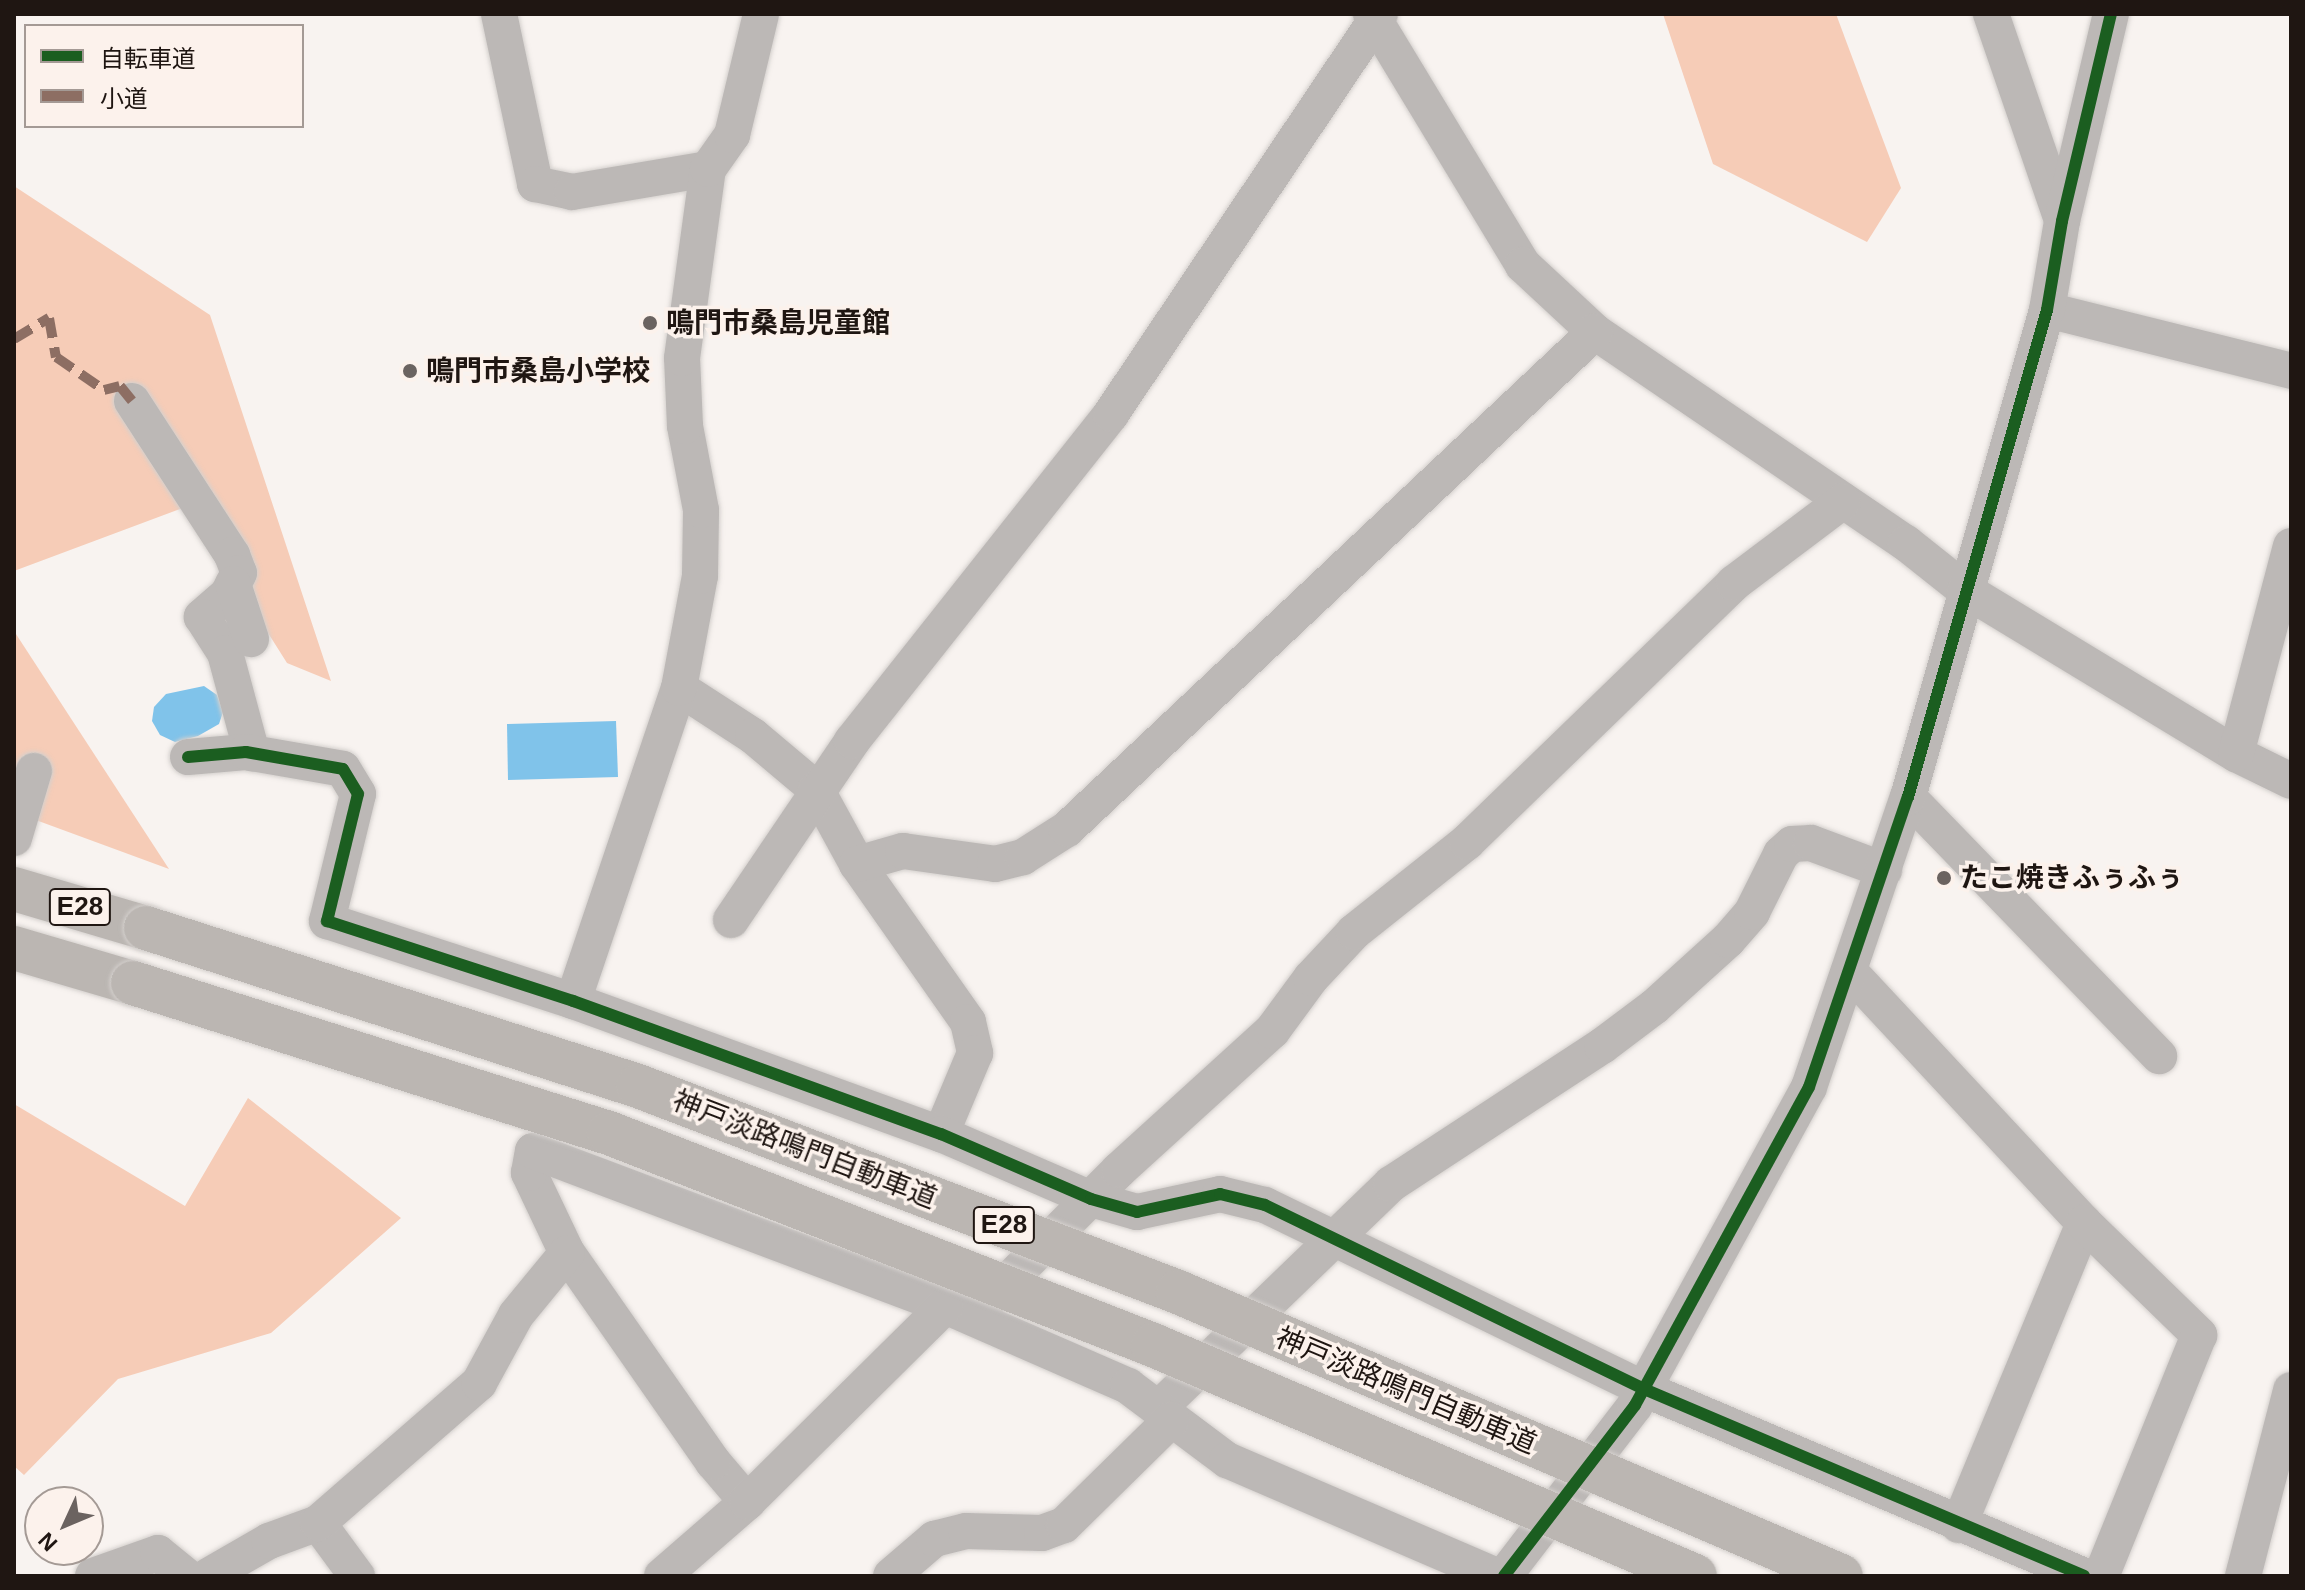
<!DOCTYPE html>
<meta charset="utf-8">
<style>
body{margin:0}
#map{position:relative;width:2305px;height:1590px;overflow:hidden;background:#f8f3f0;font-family:Helvetica,"Noto Sans JP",sans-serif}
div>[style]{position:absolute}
.forest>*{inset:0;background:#f6ccb7}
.water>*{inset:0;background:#80c3ea}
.roads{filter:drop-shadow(0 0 2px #d4d0cd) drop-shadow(0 0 2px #d4d0cd)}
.minor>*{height:36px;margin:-18px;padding:0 18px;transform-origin:18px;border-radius:18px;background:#bcb8b6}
.highway>*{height:44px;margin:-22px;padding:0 22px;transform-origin:22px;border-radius:22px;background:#bbb6b2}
.bridges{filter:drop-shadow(0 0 2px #d4d0cd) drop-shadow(0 0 2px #d4d0cd)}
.highway-bridge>*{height:44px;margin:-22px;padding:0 22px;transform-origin:22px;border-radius:22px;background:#bbb6b2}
.quiet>*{height:10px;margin-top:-5px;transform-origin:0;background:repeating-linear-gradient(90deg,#8d6e63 0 20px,transparent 0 30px)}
.cycleway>*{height:12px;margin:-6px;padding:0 6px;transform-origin:6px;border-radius:6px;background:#1b5e20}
.dots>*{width:22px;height:22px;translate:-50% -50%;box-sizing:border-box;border:4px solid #fcf2ec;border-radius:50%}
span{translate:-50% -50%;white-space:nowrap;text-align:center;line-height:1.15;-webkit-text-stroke:7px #fcf2ec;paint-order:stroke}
.shield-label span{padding:2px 6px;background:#fcf2ec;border:2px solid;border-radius:6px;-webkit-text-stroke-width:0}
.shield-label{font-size:26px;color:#1f1612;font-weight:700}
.poi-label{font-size:28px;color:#1f1612;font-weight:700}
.left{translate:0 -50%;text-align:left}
.street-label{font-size:28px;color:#1f1612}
.frame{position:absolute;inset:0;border:16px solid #1f1612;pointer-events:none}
.legend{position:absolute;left:24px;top:24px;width:280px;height:104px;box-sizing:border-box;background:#fcf2ec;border:2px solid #a49a95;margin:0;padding:10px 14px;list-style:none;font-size:24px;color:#1f1612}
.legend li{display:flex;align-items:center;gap:16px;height:40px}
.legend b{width:40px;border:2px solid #a49a95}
.north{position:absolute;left:24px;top:1486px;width:80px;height:80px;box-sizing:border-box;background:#fcf2ec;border:2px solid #a49a95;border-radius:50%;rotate:226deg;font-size:22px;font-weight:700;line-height:32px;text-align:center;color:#1f1612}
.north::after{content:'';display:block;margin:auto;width:28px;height:36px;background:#6b6360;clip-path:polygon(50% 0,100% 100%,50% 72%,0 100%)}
</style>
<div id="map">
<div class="forest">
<i style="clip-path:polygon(1663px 14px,1836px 14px,1901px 188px,1867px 242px,1713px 164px)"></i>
<i style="clip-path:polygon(14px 186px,210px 315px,331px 681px,287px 663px,188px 506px,14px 571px)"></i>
<i style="clip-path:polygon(14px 631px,169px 869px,14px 812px)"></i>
<i style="clip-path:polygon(248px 1098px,401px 1218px,271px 1333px,118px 1379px,24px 1475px,14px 1466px,14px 1104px,185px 1206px)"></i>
</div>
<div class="water">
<i style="clip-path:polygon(204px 686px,217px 695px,223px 712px,219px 724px,198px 736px,175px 742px,160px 735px,152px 721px,154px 707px,166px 694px)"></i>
<i style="clip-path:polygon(616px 721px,618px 777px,508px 780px,507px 724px)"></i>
</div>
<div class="roads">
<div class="minor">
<i style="left:499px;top:14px;width:174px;rotate:78deg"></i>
<i style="left:535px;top:184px;width:38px;rotate:12deg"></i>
<i style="left:572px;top:192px;width:138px;rotate:-9.6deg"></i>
<i style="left:1371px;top:14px;width:293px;rotate:58.8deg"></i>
<i style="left:1523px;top:265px;width:98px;rotate:42.9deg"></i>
<i style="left:1595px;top:332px;width:376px;rotate:34.2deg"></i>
<i style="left:1906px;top:543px;width:75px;rotate:38.5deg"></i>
<i style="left:1965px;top:590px;width:317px;rotate:31.2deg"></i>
<i style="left:2236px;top:754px;width:61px;rotate:26.1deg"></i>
<i style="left:1991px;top:14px;width:218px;rotate:71deg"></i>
<i style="left:2047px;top:310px;width:252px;rotate:14deg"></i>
<i style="left:132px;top:401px;width:184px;rotate:57deg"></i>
<i style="left:232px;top:555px;width:19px;rotate:69deg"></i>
<i style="left:239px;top:573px;width:24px;rotate:118deg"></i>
<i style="left:228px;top:594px;width:35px;rotate:139deg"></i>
<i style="left:202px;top:617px;width:43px;rotate:57.4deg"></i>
<i style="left:225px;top:653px;width:104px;rotate:74.9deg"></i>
<i style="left:233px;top:584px;width:58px;rotate:71.9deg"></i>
<i style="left:679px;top:688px;width:88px;rotate:33deg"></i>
<i style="left:753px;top:736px;width:82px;rotate:40.1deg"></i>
<i style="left:816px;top:789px;width:85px;rotate:61.3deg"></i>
<i style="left:857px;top:864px;width:193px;rotate:54.9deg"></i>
<i style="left:968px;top:1022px;width:32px;rotate:77deg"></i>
<i style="left:975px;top:1053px;width:88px;rotate:112.8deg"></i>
<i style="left:2236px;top:754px;width:215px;rotate:-75.2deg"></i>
<i style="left:188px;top:757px;width:58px;rotate:-4.9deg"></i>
<i style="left:246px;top:752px;width:98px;rotate:9.9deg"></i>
<i style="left:343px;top:769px;width:29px;rotate:59deg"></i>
<i style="left:358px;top:794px;width:131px;rotate:103.7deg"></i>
<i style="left:327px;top:921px;width:259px;rotate:18deg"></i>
<i style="left:573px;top:1001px;width:391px;rotate:19.9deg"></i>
<i style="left:941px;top:1134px;width:163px;rotate:23.4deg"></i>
<i style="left:1091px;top:1199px;width:48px;rotate:15.8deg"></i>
<i style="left:1137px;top:1212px;width:85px;rotate:-12.2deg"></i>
<i style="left:1220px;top:1194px;width:46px;rotate:13.7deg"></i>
<i style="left:1265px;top:1205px;width:421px;rotate:25.9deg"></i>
<i style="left:1644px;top:1389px;width:478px;rotate:23deg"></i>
<i style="left:1908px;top:797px;width:361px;rotate:45.9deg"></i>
<i style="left:14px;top:838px;width:70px;rotate:-73.4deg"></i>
<i style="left:857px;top:864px;width:48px;rotate:-15.8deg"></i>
<i style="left:903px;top:851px;width:93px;rotate:8deg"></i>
<i style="left:995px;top:864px;width:29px;rotate:-14deg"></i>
<i style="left:1023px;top:857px;width:52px;rotate:-32.5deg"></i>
<i style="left:1067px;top:829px;width:725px;rotate:-43.27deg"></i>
<i style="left:731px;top:920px;width:216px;rotate:-55.9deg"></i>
<i style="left:852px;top:741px;width:417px;rotate:-51.6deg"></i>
<i style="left:1111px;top:414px;width:482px;rotate:-56.1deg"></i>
<i style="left:1850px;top:972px;width:343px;rotate:47deg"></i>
<i style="left:2084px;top:1223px;width:327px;rotate:112.5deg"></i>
<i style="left:573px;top:1001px;width:330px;rotate:-71.3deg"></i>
<i style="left:679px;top:688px;width:114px;rotate:-79.4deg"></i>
<i style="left:700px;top:576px;width:66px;rotate:-89.1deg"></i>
<i style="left:701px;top:510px;width:86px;rotate:-100.8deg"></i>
<i style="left:685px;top:426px;width:68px;rotate:-92.5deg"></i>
<i style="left:682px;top:358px;width:191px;rotate:-82.2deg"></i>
<i style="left:708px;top:169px;width:42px;rotate:-54.8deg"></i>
<i style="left:732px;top:135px;width:124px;rotate:-76.5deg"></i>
<i style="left:2084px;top:1223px;width:161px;rotate:44.2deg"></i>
<i style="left:2199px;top:1335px;width:260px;rotate:112.1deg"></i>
<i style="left:985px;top:1304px;width:190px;rotate:-45deg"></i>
<i style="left:1119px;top:1170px;width:207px;rotate:-42.3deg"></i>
<i style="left:1272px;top:1031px;width:66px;rotate:-53.7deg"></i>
<i style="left:1311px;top:978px;width:63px;rotate:-46.9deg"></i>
<i style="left:1354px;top:932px;width:144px;rotate:-38.5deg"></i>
<i style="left:1467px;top:842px;width:372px;rotate:-44.1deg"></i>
<i style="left:1734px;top:583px;width:136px;rotate:-37deg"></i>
<i style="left:1158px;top:1409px;width:324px;rotate:-44deg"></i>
<i style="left:1391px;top:1184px;width:252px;rotate:-33.2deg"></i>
<i style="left:1602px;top:1046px;width:65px;rotate:-36.9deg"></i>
<i style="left:1654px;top:1007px;width:100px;rotate:-42.2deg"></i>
<i style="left:1728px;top:940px;width:37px;rotate:-49deg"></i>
<i style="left:1752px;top:912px;width:65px;rotate:-63.4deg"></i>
<i style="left:1781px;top:854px;width:15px;rotate:-42deg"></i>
<i style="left:1792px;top:844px;width:19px;rotate:-3deg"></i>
<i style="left:1811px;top:843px;width:78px;rotate:20.3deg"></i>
<i style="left:747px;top:1502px;width:52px;rotate:-130.4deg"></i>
<i style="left:713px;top:1462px;width:255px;rotate:-124.9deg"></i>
<i style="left:567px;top:1253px;width:89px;rotate:-115.4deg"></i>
<i style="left:529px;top:1173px;width:22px;rotate:-80deg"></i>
<i style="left:533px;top:1151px;width:440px;rotate:20.6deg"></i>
<i style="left:945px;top:1306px;width:200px;rotate:23.6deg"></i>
<i style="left:1128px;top:1386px;width:124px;rotate:36.8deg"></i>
<i style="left:1227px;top:1460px;width:293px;rotate:23.3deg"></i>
<i style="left:318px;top:1523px;width:66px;rotate:53.7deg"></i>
<i style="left:93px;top:1576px;width:69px;rotate:-19.5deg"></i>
<i style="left:158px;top:1553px;width:36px;rotate:39deg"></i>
<i style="left:208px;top:1576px;width:70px;rotate:-29.8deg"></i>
<i style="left:269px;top:1541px;width:52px;rotate:-20.2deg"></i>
<i style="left:318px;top:1523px;width:213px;rotate:-41deg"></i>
<i style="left:479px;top:1383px;width:77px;rotate:-61.4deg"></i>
<i style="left:516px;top:1315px;width:80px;rotate:-50.6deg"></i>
<i style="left:662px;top:1576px;width:113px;rotate:-41deg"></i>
<i style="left:747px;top:1502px;width:279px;rotate:-44.7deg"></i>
<i style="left:891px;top:1576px;width:57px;rotate:-40.7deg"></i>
<i style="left:934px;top:1539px;width:33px;rotate:-14deg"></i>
<i style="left:966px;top:1531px;width:76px;rotate:1.5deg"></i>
<i style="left:1042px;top:1533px;width:23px;rotate:-20deg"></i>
<i style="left:1064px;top:1525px;width:150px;rotate:-44.5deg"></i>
<i style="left:1504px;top:1576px;width:215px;rotate:-52.5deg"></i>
<i style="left:1635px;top:1405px;width:362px;rotate:-61.3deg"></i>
<i style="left:1809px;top:1087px;width:306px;rotate:-71.2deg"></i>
<i style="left:1908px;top:797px;width:506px;rotate:-74.07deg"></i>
<i style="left:2047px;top:310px;width:90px;rotate:-80.4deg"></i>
<i style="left:2062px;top:221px;width:213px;rotate:-76.7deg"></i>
<i style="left:2243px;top:1576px;width:192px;rotate:-75.5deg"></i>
</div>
<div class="highway">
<i style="left:14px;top:889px;width:138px;rotate:16.5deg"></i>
<i style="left:14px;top:948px;width:124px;rotate:16.4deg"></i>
</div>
</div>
<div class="bridges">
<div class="highway-bridge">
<i style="left:146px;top:928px;width:517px;rotate:17.8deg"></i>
<i style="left:638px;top:1086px;width:578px;rotate:20.88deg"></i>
<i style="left:1178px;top:1292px;width:721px;rotate:23.19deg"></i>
<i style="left:133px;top:983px;width:499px;rotate:17.5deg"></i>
<i style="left:609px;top:1133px;width:584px;rotate:21.29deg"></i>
<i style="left:1153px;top:1345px;width:589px;rotate:23.08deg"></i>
</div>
</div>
<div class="quiet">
<i style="left:14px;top:339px;width:41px;rotate:-31deg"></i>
<i style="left:49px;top:318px;width:40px;rotate:80deg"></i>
<i style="left:56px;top:357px;width:58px;rotate:34.5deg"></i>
<i style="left:104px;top:390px;width:16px;rotate:-14deg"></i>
<i style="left:120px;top:386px;width:19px;rotate:51deg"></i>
</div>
<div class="cycleway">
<i style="left:188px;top:757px;width:58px;rotate:-4.9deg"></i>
<i style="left:246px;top:752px;width:98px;rotate:9.9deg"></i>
<i style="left:343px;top:769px;width:29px;rotate:59deg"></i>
<i style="left:358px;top:794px;width:131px;rotate:103.7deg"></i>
<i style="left:327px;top:921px;width:259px;rotate:18deg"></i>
<i style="left:573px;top:1001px;width:391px;rotate:19.9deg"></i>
<i style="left:941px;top:1134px;width:163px;rotate:23.4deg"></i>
<i style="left:1091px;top:1199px;width:48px;rotate:15.8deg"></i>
<i style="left:1137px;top:1212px;width:85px;rotate:-12.2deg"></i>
<i style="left:1220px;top:1194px;width:46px;rotate:13.7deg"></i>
<i style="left:1265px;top:1205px;width:421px;rotate:25.9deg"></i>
<i style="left:1644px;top:1389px;width:478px;rotate:23deg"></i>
<i style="left:1504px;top:1576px;width:215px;rotate:-52.5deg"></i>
<i style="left:1635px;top:1405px;width:362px;rotate:-61.3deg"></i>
<i style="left:1809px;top:1087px;width:306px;rotate:-71.2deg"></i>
<i style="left:1908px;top:797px;width:506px;rotate:-74.07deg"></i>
<i style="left:2047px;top:310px;width:90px;rotate:-80.4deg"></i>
<i style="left:2062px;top:221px;width:213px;rotate:-76.7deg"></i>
</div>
<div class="dots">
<i style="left:650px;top:323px;background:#6b6360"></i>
<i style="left:410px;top:371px;background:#6b6360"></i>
<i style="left:1944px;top:878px;background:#6b6360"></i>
</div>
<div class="shield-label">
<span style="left:80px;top:907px">E28</span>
<span style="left:1004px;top:1225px">E28</span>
</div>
<div class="poi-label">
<span class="left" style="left:666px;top:323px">鳴門市桑島児童館</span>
<span class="left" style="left:426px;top:371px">鳴門市桑島小学校</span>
<span class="left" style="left:1960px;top:878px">たこ焼きふぅふぅ</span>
</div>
<div class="street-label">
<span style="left:805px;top:1150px;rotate:21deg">神戸淡路鳴門自動車道</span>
<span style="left:1406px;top:1391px;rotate:23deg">神戸淡路鳴門自動車道</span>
</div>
<div class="frame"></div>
<ul class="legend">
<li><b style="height:10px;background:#1b5e20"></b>自転車道</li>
<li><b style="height:10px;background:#8d6e63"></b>小道</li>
</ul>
<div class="north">N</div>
</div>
